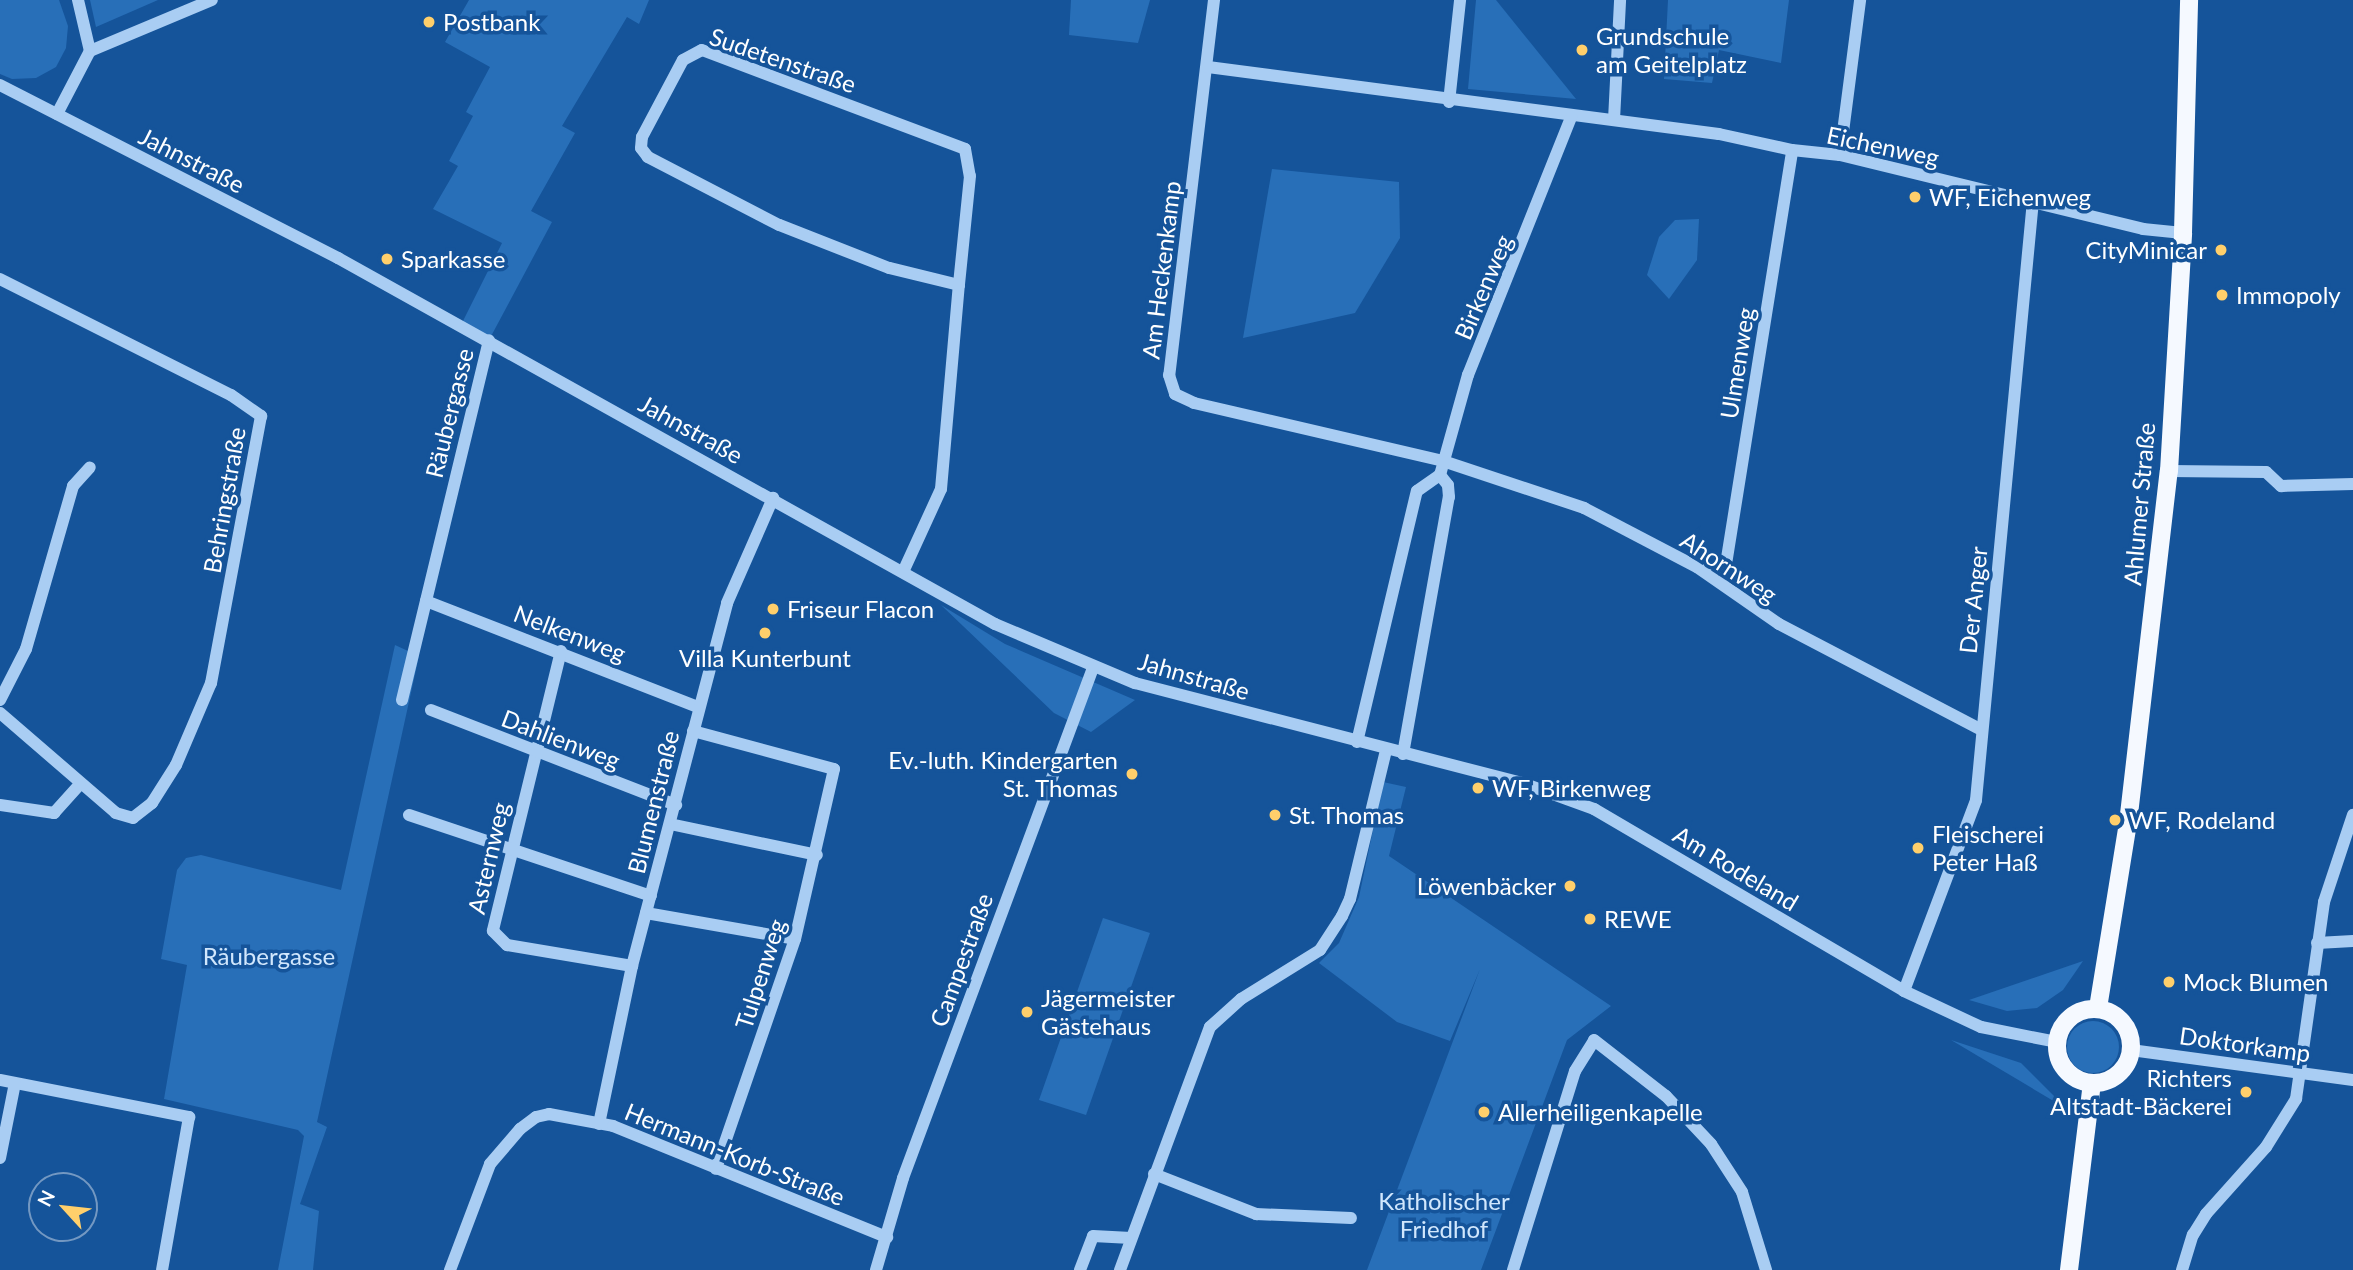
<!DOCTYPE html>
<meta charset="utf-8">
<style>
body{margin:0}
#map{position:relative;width:2353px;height:1270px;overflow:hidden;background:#15549a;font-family:Lato,sans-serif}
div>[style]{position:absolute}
.green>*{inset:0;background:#286fb8}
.round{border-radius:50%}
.minor>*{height:12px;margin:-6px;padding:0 6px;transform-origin:6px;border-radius:6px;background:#a9cdf3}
.major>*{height:18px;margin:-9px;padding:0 9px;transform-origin:9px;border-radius:9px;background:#f5f9ff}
.major>.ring{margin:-9px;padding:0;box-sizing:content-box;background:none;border:18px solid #f5f9ff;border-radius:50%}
.dots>*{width:19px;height:19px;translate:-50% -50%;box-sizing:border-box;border:4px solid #15549a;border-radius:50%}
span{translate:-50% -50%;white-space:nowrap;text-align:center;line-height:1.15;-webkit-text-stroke:7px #15549a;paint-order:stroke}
.poi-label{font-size:24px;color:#fff}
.left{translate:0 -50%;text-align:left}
.right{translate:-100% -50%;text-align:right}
.street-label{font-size:24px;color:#fff}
.park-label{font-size:24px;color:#d1e7fd}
.north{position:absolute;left:28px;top:1172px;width:70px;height:70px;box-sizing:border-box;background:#15549a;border:2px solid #7398c2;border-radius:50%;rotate:297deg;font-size:19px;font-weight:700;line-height:28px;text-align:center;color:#fff}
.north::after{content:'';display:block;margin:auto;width:24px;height:32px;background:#ffcf6b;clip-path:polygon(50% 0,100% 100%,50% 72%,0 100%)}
</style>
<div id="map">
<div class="green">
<i style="clip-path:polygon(0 0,59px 0,68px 26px,66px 48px,56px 67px,36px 78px,12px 79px,0 74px)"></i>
<i style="clip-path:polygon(90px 0,158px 0,96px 27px)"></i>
<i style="clip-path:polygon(469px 0,649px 0,639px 24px,627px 17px,562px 126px,575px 133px,531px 211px,552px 222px,489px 340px,461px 325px,502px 243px,433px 209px,458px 166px,449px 161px,473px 116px,466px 112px,490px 67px,445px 42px)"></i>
<i style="clip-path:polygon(1071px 0,1150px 0,1138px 43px,1069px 35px)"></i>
<i style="clip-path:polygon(1476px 0,1496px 0,1576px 99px,1468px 89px)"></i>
<i style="clip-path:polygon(1668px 0,1789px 0,1781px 63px,1719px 50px,1712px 83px,1664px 79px)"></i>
<i style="clip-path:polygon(1272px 169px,1399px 182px,1400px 238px,1355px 313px,1243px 338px)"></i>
<i style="clip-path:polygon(1699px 219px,1697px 260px,1669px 299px,1647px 275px,1659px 237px,1675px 220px)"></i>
<i style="clip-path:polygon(941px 605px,1005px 644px,1135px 700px,1091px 732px,1054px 713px)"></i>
<i style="clip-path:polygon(395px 645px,419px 656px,317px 1122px,327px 1127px,300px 1204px,319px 1211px,313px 1270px,278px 1270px,304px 1136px,298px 1130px,164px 1099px,187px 965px,161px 959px,177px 870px,186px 858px,201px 855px,341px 890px)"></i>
<i style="clip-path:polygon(1383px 782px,1406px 787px,1389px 856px,1611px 1006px,1567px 1040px,1481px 1270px,1367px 1270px,1480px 969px,1450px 1041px,1397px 1022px,1319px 963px,1339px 943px,1359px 897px)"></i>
<i style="clip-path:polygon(1103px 918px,1150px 933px,1086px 1115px,1039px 1100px)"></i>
<i style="clip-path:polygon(2083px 961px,2063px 990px,2037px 1008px,2007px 1011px,1969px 1000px)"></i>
<i class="round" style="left:2067px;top:1021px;width:52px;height:52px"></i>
<i style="clip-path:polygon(1951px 1040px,2021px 1063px,2067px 1109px)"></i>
</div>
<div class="minor">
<i style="left:78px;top:0;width:52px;rotate:76.8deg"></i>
<i style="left:1214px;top:0;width:378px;rotate:96.8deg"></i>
<i style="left:1169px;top:375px;width:20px;rotate:72deg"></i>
<i style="left:1175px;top:394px;width:21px;rotate:25deg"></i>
<i style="left:1194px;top:403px;width:256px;rotate:13.1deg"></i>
<i style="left:1443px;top:461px;width:149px;rotate:18.4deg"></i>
<i style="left:1584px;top:508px;width:127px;rotate:27.6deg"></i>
<i style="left:1697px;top:567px;width:100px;rotate:34.8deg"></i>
<i style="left:1779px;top:624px;width:229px;rotate:27.6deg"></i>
<i style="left:1208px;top:67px;width:515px;rotate:7.47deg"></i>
<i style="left:1719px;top:134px;width:75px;rotate:12.4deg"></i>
<i style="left:1792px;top:150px;width:48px;rotate:5.9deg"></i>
<i style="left:1840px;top:155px;width:312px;rotate:13.7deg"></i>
<i style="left:2143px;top:229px;width:40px;rotate:5.7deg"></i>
<i style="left:0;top:85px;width:380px;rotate:27.1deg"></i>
<i style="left:338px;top:258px;width:752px;rotate:29.12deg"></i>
<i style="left:995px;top:624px;width:152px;rotate:22.9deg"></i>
<i style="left:1135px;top:683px;width:400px;rotate:14.5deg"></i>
<i style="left:1522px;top:783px;width:77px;rotate:19.9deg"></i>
<i style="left:1594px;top:809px;width:359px;rotate:30.4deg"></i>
<i style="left:1904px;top:991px;width:85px;rotate:25.1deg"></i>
<i style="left:1981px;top:1027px;width:77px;rotate:11.2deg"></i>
<i style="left:1449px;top:102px;width:103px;rotate:-83.8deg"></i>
<i style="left:57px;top:114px;width:71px;rotate:-62.4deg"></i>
<i style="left:90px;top:51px;width:132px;rotate:-22.7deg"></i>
<i style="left:1614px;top:120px;width:120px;rotate:-87.1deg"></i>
<i style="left:1840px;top:155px;width:156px;rotate:-82.6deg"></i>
<i style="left:0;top:279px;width:258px;rotate:26.7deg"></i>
<i style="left:231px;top:395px;width:37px;rotate:35deg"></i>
<i style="left:261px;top:416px;width:272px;rotate:100.6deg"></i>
<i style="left:211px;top:683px;width:89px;rotate:113.1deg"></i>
<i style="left:176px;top:765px;width:45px;rotate:122.3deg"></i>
<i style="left:152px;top:803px;width:24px;rotate:142deg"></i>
<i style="left:133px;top:818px;width:18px;rotate:-164deg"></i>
<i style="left:116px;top:813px;width:153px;rotate:-139.2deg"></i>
<i style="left:2169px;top:471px;width:97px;rotate:0.6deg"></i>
<i style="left:2266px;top:472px;width:21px;rotate:43deg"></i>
<i style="left:2281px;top:486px;width:72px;rotate:-1.6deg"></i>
<i style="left:1440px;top:475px;width:104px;rotate:-74.4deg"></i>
<i style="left:1468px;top:375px;width:278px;rotate:-68.2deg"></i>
<i style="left:903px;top:572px;width:91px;rotate:-65.4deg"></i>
<i style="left:941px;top:489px;width:205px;rotate:-85deg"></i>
<i style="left:959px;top:285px;width:72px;rotate:-166.3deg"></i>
<i style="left:889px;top:268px;width:118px;rotate:-158.6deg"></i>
<i style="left:779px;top:225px;width:148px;rotate:-152.6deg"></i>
<i style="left:648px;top:157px;width:11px;rotate:-128deg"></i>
<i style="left:641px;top:148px;width:11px;rotate:-85deg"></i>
<i style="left:642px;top:137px;width:87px;rotate:-62deg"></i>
<i style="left:683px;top:60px;width:21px;rotate:-28deg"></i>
<i style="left:702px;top:50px;width:281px;rotate:20.6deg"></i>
<i style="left:965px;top:149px;width:27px;rotate:80deg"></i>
<i style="left:970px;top:176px;width:110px;rotate:95.8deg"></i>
<i style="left:1723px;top:583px;width:438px;rotate:-80.9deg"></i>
<i style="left:426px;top:601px;width:292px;rotate:21.3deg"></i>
<i style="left:561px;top:651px;width:288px;rotate:103.7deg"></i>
<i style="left:493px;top:931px;width:20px;rotate:45deg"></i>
<i style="left:507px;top:945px;width:127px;rotate:9.5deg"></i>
<i style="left:0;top:700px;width:57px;rotate:-63deg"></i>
<i style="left:26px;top:649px;width:170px;rotate:-73.9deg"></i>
<i style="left:73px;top:486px;width:25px;rotate:-48deg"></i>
<i style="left:402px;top:700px;width:370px;rotate:-76.4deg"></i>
<i style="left:431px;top:710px;width:263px;rotate:21.2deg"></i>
<i style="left:693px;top:731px;width:146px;rotate:15.1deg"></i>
<i style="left:834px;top:769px;width:174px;rotate:102.9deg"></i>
<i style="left:795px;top:939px;width:243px;rotate:109deg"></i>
<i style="left:1357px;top:742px;width:258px;rotate:-76.6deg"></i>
<i style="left:1417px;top:491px;width:28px;rotate:-35deg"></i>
<i style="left:1403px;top:754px;width:261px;rotate:-79.9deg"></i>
<i style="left:1449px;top:497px;width:12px;rotate:-95deg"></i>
<i style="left:1448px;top:485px;width:13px;rotate:-129deg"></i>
<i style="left:0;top:805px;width:55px;rotate:8.4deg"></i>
<i style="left:54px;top:813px;width:38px;rotate:-48deg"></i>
<i style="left:409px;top:815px;width:255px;rotate:18.5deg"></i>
<i style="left:670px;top:824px;width:150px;rotate:11.9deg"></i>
<i style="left:646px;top:913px;width:151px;rotate:9.9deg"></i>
<i style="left:2317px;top:943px;width:36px;rotate:-3deg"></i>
<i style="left:1904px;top:991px;width:204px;rotate:-69.3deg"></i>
<i style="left:1976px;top:800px;width:603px;rotate:-84.57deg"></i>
<i style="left:2131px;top:1050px;width:224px;rotate:7.7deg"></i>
<i style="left:0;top:1080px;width:193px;rotate:11.1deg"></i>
<i style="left:189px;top:1117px;width:155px;rotate:100deg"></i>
<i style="left:599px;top:1124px;width:161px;rotate:-78.2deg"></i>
<i style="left:632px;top:966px;width:375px;rotate:-75.3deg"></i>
<i style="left:727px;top:603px;width:115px;rotate:-66.3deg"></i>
<i style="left:0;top:1158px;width:76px;rotate:-78.7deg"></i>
<i style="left:1154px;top:1174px;width:110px;rotate:21.4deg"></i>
<i style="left:1256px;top:1214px;width:95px;rotate:2.4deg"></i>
<i style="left:450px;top:1270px;width:113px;rotate:-69.3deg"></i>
<i style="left:490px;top:1164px;width:46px;rotate:-49.4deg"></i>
<i style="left:520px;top:1129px;width:20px;rotate:-37deg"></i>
<i style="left:536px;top:1117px;width:13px;rotate:-13deg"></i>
<i style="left:549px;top:1114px;width:65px;rotate:10.6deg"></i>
<i style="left:613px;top:1126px;width:296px;rotate:22.1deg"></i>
<i style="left:876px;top:1270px;width:96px;rotate:-73.6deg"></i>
<i style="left:903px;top:1178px;width:544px;rotate:-69.57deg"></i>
<i style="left:1080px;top:1270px;width:36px;rotate:-69deg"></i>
<i style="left:1093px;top:1236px;width:38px;rotate:3deg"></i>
<i style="left:1120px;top:1270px;width:259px;rotate:-69.7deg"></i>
<i style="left:1210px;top:1027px;width:42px;rotate:-42.1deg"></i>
<i style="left:1241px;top:999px;width:93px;rotate:-31.8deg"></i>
<i style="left:1320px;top:950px;width:40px;rotate:-57.1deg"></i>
<i style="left:1342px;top:916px;width:19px;rotate:-65deg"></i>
<i style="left:1350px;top:899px;width:153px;rotate:-76.4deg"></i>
<i style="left:1513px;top:1270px;width:208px;rotate:-72.7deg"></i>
<i style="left:1575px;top:1071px;width:36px;rotate:-58deg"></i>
<i style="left:1594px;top:1040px;width:91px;rotate:37.9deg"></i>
<i style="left:1666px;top:1096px;width:66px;rotate:46.8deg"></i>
<i style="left:1711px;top:1144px;width:57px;rotate:57.1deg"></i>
<i style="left:1742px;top:1192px;width:82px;rotate:72.9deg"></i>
<i style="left:2182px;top:1270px;width:37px;rotate:-73deg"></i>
<i style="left:2193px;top:1235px;width:25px;rotate:-58deg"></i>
<i style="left:2206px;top:1214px;width:90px;rotate:-48.2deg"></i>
<i style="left:2266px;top:1147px;width:57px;rotate:-58deg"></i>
<i style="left:2296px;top:1099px;width:199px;rotate:-81.9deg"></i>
<i style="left:2324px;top:902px;width:92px;rotate:-71.6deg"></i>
</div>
<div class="major">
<i style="left:2098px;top:1008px;width:187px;rotate:-80.8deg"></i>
<i style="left:2128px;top:823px;width:354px;rotate:-83.4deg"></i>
<i style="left:2169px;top:471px;width:238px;rotate:-86.6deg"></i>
<i style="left:2183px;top:233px;width:233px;rotate:-88.5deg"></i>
<i class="ring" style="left:2057px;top:1009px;width:56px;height:56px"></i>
<i style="left:2069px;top:1270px;width:188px;rotate:-83deg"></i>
</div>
<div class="dots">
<i style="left:429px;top:22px;background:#ffcf6b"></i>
<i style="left:1582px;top:50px;background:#ffcf6b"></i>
<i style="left:1915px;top:197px;background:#ffcf6b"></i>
<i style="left:2221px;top:250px;background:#ffcf6b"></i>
<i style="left:387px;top:259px;background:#ffcf6b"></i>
<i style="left:2222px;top:295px;background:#ffcf6b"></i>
<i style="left:773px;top:609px;background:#ffcf6b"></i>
<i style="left:765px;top:633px;background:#ffcf6b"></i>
<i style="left:1132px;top:774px;background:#ffcf6b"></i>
<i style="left:1478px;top:788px;background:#ffcf6b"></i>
<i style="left:1275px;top:815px;background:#ffcf6b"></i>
<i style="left:2115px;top:820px;background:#ffcf6b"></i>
<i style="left:1918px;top:848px;background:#ffcf6b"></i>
<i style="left:1570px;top:886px;background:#ffcf6b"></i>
<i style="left:1590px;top:919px;background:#ffcf6b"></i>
<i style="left:2169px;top:982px;background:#ffcf6b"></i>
<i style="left:1027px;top:1012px;background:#ffcf6b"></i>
<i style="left:2246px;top:1092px;background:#ffcf6b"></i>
<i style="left:1484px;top:1112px;background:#ffcf6b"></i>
</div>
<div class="poi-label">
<span class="left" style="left:443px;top:22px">Postbank</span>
<span class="left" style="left:1596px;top:50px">Grundschule<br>am Geitelplatz</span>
<span class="left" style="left:1929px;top:197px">WF, Eichenweg</span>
<span class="right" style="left:2207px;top:250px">CityMinicar</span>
<span class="left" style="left:401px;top:259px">Sparkasse</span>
<span class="left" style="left:2236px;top:295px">Immopoly</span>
<span class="left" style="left:787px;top:609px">Friseur Flacon</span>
<span style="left:765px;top:658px">Villa Kunterbunt</span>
<span class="right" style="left:1118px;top:774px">Ev.-luth. Kindergarten<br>St. Thomas</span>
<span class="left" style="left:1492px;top:788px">WF, Birkenweg</span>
<span class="left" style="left:1289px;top:815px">St. Thomas</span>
<span class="left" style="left:2129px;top:820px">WF, Rodeland</span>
<span class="left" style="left:1932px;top:848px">Fleischerei<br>Peter Haß</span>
<span class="right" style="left:1556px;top:886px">Löwenbäcker</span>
<span class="left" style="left:1604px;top:919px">REWE</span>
<span class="left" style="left:2183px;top:982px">Mock Blumen</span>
<span class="left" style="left:1041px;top:1012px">Jägermeister<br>Gästehaus</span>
<span class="right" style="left:2232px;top:1092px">Richters<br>Altstadt-Bäckerei</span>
<span class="left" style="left:1498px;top:1112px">Allerheiligenkapelle</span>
</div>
<div class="street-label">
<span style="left:783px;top:60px;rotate:19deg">Sudetenstraße</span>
<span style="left:1883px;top:146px;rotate:12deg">Eichenweg</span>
<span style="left:192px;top:160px;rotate:27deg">Jahnstraße</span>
<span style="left:1161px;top:270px;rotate:-83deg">Am Heckenkamp</span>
<span style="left:1483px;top:287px;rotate:-67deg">Birkenweg</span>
<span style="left:1737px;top:363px;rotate:-81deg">Ulmenweg</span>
<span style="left:449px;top:413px;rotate:-76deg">Räubergasse</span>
<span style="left:691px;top:429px;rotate:29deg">Jahnstraße</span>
<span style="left:224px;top:500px;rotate:-80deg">Behringstraße</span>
<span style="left:2139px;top:504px;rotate:-85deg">Ahlumer Straße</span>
<span style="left:1729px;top:567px;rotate:33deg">Ahornweg</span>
<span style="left:1973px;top:600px;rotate:-84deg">Der Anger</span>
<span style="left:570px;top:633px;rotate:21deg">Nelkenweg</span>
<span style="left:1194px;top:676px;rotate:16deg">Jahnstraße</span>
<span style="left:561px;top:739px;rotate:21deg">Dahlienweg</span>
<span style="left:653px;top:802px;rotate:-76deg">Blumenstraße</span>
<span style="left:488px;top:858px;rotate:-77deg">Asternweg</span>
<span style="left:1736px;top:868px;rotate:31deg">Am Rodeland</span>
<span style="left:961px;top:960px;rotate:-70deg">Campestraße</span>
<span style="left:760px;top:974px;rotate:-72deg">Tulpenweg</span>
<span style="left:2245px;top:1044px;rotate:8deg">Doktorkamp</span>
<span style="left:735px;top:1154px;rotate:22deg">Hermann-Korb-Straße</span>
</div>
<div class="park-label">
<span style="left:269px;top:956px">Räubergasse</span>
<span style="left:1444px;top:1215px">Katholischer<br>Friedhof</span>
</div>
<div class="north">N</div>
</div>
